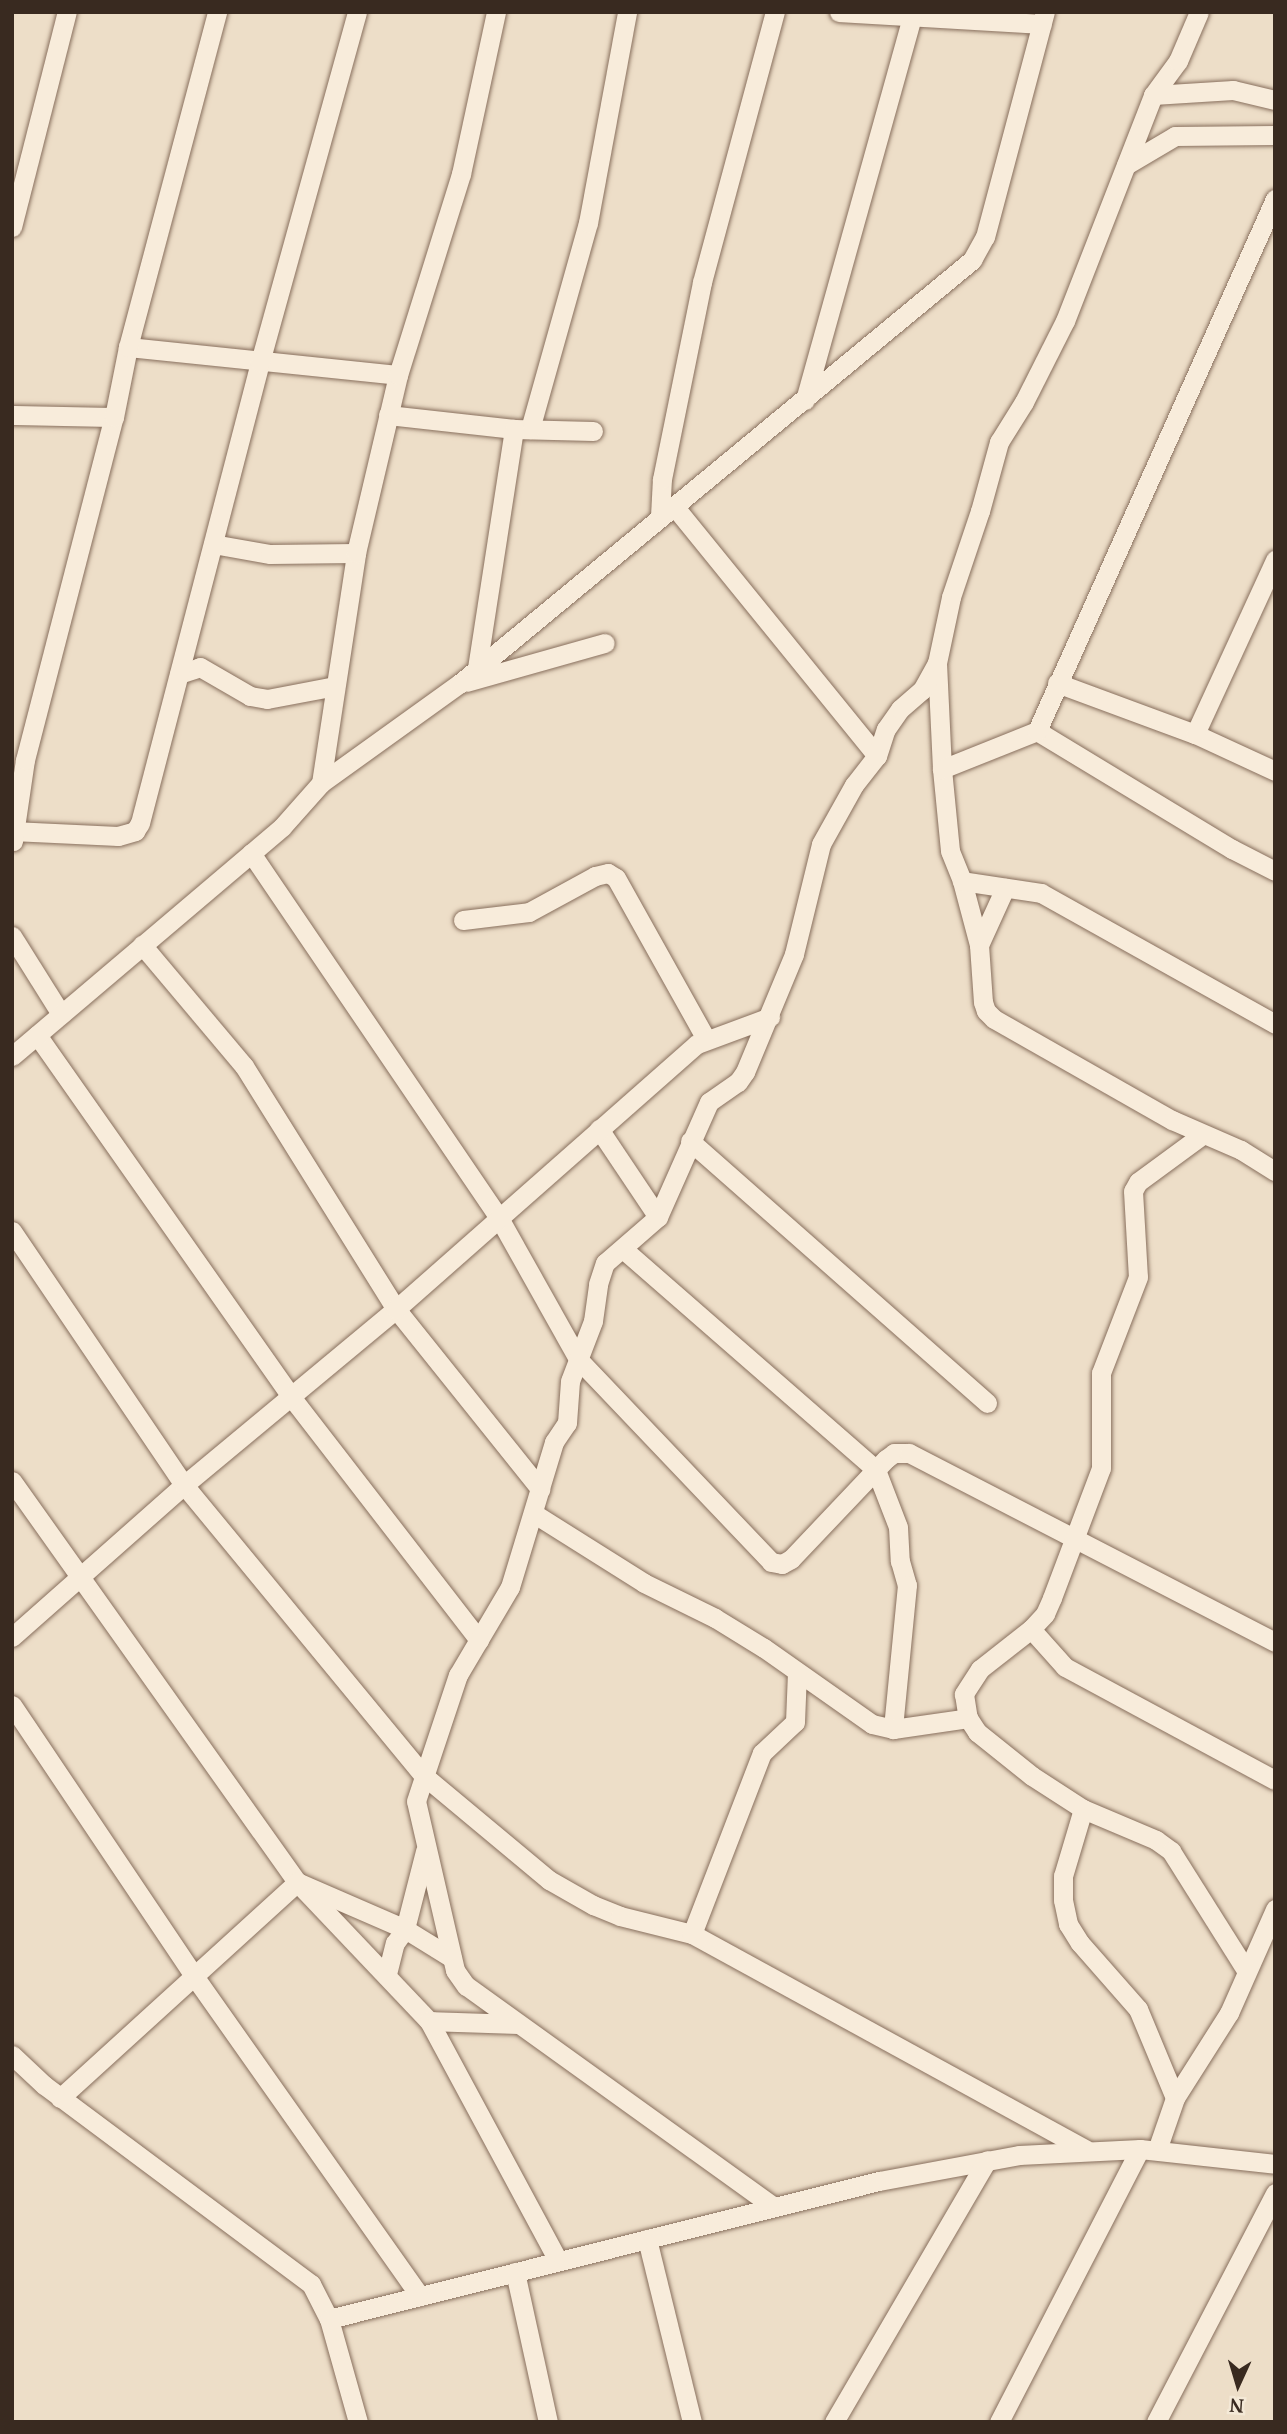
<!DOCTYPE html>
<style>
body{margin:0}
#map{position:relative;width:1287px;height:2434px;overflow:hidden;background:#eddec8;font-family:"PT Serif",serif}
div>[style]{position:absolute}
.roads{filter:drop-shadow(0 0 2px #886f5d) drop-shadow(0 0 2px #886f5d)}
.street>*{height:19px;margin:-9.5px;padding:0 9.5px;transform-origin:9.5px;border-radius:9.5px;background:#f8ecdb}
span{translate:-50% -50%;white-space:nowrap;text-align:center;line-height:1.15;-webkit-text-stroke:7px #f4e9d7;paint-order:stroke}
.frame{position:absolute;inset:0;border:14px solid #392a20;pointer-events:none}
.north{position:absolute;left:1203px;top:2350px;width:70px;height:70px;-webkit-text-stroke:5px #f4e9d7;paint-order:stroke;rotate:184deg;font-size:19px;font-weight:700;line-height:28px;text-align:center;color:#392a20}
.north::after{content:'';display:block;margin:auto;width:24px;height:32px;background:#392a20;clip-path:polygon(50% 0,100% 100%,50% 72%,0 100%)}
</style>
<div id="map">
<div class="roads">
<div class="street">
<i style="left:839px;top:12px;width:203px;rotate:3.4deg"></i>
<i style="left:1153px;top:95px;width:80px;rotate:-3.6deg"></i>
<i style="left:1233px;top:90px;width:43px;rotate:13.4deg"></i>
<i style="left:1126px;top:165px;width:57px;rotate:-30.6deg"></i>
<i style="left:1175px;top:136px;width:100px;rotate:-0.6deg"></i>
<i style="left:12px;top:227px;width:222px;rotate:-75.7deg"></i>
<i style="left:128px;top:347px;width:271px;rotate:5.9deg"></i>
<i style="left:805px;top:400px;width:403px;rotate:-74.4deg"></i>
<i style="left:12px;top:415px;width:102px;rotate:1.1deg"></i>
<i style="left:388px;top:415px;width:127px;rotate:6.3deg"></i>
<i style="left:514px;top:429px;width:79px;rotate:1.5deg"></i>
<i style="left:530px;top:429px;width:214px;rotate:-74.3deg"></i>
<i style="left:588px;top:223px;width:215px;rotate:-79.5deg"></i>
<i style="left:674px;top:506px;width:322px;rotate:50.9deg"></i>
<i style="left:660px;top:516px;width:37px;rotate:-87deg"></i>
<i style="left:662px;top:479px;width:201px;rotate:-78.5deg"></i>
<i style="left:702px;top:282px;width:280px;rotate:-74.9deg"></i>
<i style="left:213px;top:544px;width:58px;rotate:10deg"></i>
<i style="left:270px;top:554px;width:86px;rotate:-0.7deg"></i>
<i style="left:937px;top:663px;width:106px;rotate:87.3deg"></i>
<i style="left:942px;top:769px;width:82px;rotate:84.4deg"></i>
<i style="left:950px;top:851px;width:32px;rotate:68deg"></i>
<i style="left:962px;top:881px;width:66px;rotate:75.1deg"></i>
<i style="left:979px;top:945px;width:57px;rotate:86deg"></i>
<i style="left:983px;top:1002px;width:9px;rotate:72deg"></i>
<i style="left:986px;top:1011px;width:11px;rotate:45deg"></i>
<i style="left:994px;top:1019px;width:205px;rotate:29.6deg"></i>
<i style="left:1172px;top:1120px;width:75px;rotate:23.5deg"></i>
<i style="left:1241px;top:1150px;width:40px;rotate:32deg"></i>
<i style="left:477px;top:668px;width:242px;rotate:-81.2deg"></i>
<i style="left:179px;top:674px;width:22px;rotate:-18deg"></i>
<i style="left:200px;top:667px;width:58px;rotate:30.1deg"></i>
<i style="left:250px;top:696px;width:17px;rotate:10deg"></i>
<i style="left:267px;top:699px;width:69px;rotate:-10.8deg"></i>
<i style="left:466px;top:682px;width:144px;rotate:-15.7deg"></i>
<i style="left:1057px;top:683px;width:147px;rotate:20.3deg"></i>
<i style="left:1195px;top:734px;width:88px;rotate:24.8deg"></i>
<i style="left:1037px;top:731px;width:228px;rotate:31.2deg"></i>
<i style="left:1232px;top:849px;width:48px;rotate:27.1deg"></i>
<i style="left:1195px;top:734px;width:192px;rotate:-65.3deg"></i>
<i style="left:942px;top:769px;width:102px;rotate:-21.8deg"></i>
<i style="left:1037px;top:731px;width:583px;rotate:-65.9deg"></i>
<i style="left:321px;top:783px;width:233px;rotate:-81.3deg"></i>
<i style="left:356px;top:553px;width:183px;rotate:-76.7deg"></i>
<i style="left:398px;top:375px;width:211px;rotate:-72.6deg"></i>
<i style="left:461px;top:174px;width:166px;rotate:-77.8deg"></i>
<i style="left:12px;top:831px;width:106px;rotate:2.7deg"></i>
<i style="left:118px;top:836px;width:18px;rotate:-16deg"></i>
<i style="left:135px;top:831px;width:9px;rotate:-58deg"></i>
<i style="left:140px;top:823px;width:476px;rotate:-75.4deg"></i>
<i style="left:260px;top:362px;width:363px;rotate:-74.5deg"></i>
<i style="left:13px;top:841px;width:82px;rotate:-81.6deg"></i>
<i style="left:25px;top:760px;width:354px;rotate:-75.5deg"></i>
<i style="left:114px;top:417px;width:71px;rotate:-78.7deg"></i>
<i style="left:128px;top:347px;width:347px;rotate:-75.1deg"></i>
<i style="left:251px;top:853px;width:441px;rotate:55.8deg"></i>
<i style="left:499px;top:1218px;width:162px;rotate:60.7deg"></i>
<i style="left:578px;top:1359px;width:280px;rotate:46.4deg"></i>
<i style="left:771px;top:1562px;width:11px;rotate:10deg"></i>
<i style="left:782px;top:1564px;width:10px;rotate:-29deg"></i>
<i style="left:791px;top:1559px;width:138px;rotate:-46.5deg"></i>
<i style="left:886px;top:1459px;width:10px;rotate:-37deg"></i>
<i style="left:894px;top:1453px;width:15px"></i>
<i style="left:909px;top:1453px;width:412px;rotate:27.3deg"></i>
<i style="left:962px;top:881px;width:80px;rotate:8.6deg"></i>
<i style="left:1041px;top:893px;width:268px;rotate:29.2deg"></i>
<i style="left:463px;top:920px;width:66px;rotate:-6.9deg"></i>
<i style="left:529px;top:912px;width:75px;rotate:-28.6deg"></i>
<i style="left:595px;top:876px;width:13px;rotate:-13deg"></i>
<i style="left:608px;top:873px;width:9px;rotate:32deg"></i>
<i style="left:616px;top:878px;width:184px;rotate:60.8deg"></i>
<i style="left:12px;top:936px;width:92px;rotate:57.9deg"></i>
<i style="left:142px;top:945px;width:158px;rotate:49.9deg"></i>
<i style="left:244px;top:1066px;width:287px;rotate:58deg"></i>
<i style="left:396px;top:1309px;width:231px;rotate:51.3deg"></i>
<i style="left:979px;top:945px;width:63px;rotate:-65.5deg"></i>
<i style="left:37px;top:1035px;width:444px;rotate:54.9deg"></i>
<i style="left:292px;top:1398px;width:306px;rotate:52.3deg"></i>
<i style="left:12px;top:1056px;width:354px;rotate:-40.3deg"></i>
<i style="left:282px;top:827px;width:59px;rotate:-48.4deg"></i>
<i style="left:321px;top:783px;width:170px;rotate:-35.7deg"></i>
<i style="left:459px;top:684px;width:666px;rotate:-39.57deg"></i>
<i style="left:972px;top:260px;width:26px;rotate:-61deg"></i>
<i style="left:985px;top:237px;width:233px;rotate:-75.1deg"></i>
<i style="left:599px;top:1129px;width:106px;rotate:56.2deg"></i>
<i style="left:1202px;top:1135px;width:79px;rotate:143.7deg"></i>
<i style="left:1138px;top:1182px;width:10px;rotate:119deg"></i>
<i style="left:1133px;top:1191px;width:86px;rotate:86.7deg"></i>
<i style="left:1138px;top:1277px;width:103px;rotate:111.1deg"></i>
<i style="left:1101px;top:1373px;width:95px;rotate:90deg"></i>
<i style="left:1101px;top:1468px;width:139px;rotate:110.7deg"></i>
<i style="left:1052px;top:1598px;width:17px;rotate:114deg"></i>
<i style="left:1045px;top:1614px;width:21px;rotate:133deg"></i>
<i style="left:1031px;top:1629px;width:65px;rotate:141.9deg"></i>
<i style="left:980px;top:1669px;width:30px;rotate:123deg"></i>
<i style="left:964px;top:1694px;width:24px;rotate:81deg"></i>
<i style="left:968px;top:1718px;width:17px;rotate:57deg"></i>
<i style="left:977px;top:1732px;width:70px;rotate:38.7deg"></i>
<i style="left:1032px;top:1776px;width:61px;rotate:32.9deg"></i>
<i style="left:1083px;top:1809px;width:79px;rotate:23deg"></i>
<i style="left:1156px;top:1840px;width:19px;rotate:36deg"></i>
<i style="left:1171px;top:1851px;width:141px;rotate:57.8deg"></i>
<i style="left:690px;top:1141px;width:396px;rotate:41.4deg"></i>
<i style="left:12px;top:1231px;width:307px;rotate:55.9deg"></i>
<i style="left:184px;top:1485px;width:376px;rotate:50.5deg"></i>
<i style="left:423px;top:1775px;width:164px;rotate:39.8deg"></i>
<i style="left:549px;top:1880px;width:51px;rotate:29.6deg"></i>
<i style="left:593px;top:1905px;width:29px;rotate:22deg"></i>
<i style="left:620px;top:1916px;width:74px;rotate:14deg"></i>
<i style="left:692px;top:1934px;width:449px;rotate:28.7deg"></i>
<i style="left:623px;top:1249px;width:336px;rotate:41.1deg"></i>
<i style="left:876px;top:1470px;width:61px;rotate:68.9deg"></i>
<i style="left:898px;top:1527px;width:34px;rotate:87deg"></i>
<i style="left:900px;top:1561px;width:25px;rotate:74deg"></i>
<i style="left:907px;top:1585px;width:145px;rotate:95.6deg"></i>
<i style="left:12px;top:1481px;width:492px;rotate:54.6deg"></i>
<i style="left:297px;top:1882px;width:192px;rotate:46.5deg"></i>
<i style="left:429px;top:2021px;width:272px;rotate:61.7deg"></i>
<i style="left:533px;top:1513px;width:131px;rotate:32.2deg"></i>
<i style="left:644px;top:1583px;width:79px;rotate:26.2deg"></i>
<i style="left:715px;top:1618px;width:57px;rotate:31.5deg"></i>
<i style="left:764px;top:1648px;width:132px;rotate:35.1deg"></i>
<i style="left:872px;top:1724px;width:22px;rotate:13deg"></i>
<i style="left:893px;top:1729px;width:76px;rotate:-8.3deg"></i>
<i style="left:1031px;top:1629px;width:51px;rotate:48.2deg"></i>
<i style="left:1065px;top:1667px;width:238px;rotate:28.3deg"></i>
<i style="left:12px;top:1637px;width:230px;rotate:-41.5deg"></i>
<i style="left:184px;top:1485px;width:276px;rotate:-39.7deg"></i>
<i style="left:396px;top:1309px;width:401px;rotate:-41.4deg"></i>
<i style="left:697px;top:1044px;width:78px;rotate:-20.3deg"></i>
<i style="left:12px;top:1705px;width:326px;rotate:56.1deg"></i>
<i style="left:194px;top:1976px;width:392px;rotate:54.8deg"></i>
<i style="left:1083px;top:1809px;width:70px;rotate:106.6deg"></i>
<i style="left:1063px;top:1876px;width:24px;rotate:90deg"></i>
<i style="left:1063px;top:1900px;width:25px;rotate:78deg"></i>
<i style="left:1068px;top:1924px;width:22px;rotate:58deg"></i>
<i style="left:1080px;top:1943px;width:88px;rotate:48.7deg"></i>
<i style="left:1138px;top:2009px;width:96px;rotate:67.4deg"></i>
<i style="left:692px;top:1934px;width:194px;rotate:-68.9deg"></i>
<i style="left:762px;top:1753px;width:45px;rotate:-43.2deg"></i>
<i style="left:795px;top:1722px;width:50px;rotate:-87.7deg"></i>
<i style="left:387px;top:1974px;width:32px;rotate:-76deg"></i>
<i style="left:395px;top:1943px;width:17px;rotate:-54deg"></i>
<i style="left:405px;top:1929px;width:81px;rotate:-75.6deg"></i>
<i style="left:429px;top:2021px;width:89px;rotate:1.9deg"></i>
<i style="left:12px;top:2055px;width:44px;rotate:43.2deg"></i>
<i style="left:44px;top:2085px;width:333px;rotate:36.7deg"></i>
<i style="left:311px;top:2284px;width:39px;rotate:63deg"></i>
<i style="left:329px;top:2319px;width:107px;rotate:74.3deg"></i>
<i style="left:60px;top:2098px;width:321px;rotate:-42.3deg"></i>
<i style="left:297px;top:1882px;width:118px;rotate:23.5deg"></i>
<i style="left:405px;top:1929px;width:55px;rotate:31.7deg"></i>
<i style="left:1157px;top:2150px;width:55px;rotate:-70.9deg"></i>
<i style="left:1175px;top:2098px;width:101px;rotate:-57.6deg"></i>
<i style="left:1229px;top:2013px;width:114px;rotate:-66.1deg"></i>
<i style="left:774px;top:2207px;width:379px;rotate:-144.3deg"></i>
<i style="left:466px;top:1986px;width:19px;rotate:-125deg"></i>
<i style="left:455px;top:1970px;width:173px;rotate:-103deg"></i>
<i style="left:416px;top:1801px;width:133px;rotate:-71.6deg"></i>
<i style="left:458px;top:1675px;width:102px;rotate:-59.4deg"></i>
<i style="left:510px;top:1587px;width:152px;rotate:-73.1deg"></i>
<i style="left:554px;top:1442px;width:23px;rotate:-56deg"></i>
<i style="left:567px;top:1423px;width:42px;rotate:-85.9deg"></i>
<i style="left:570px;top:1381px;width:64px;rotate:-69deg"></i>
<i style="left:593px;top:1321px;width:37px;rotate:-82deg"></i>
<i style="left:598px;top:1284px;width:22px;rotate:-72deg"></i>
<i style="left:605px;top:1263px;width:70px;rotate:-41deg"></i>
<i style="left:658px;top:1217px;width:126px;rotate:-66.1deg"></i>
<i style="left:709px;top:1102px;width:35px;rotate:-35deg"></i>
<i style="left:738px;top:1082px;width:12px;rotate:-55deg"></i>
<i style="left:745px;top:1072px;width:128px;rotate:-67.4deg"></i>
<i style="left:794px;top:954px;width:113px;rotate:-76.2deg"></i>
<i style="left:821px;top:844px;width:68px;rotate:-60.8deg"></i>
<i style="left:854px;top:785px;width:37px;rotate:-52deg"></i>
<i style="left:877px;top:756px;width:28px;rotate:-72deg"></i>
<i style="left:886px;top:729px;width:24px;rotate:-55deg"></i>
<i style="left:900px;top:709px;width:29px;rotate:-41deg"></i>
<i style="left:922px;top:690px;width:31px;rotate:-61deg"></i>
<i style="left:937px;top:663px;width:67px;rotate:-78deg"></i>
<i style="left:951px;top:597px;width:91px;rotate:-71.4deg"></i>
<i style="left:980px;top:511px;width:72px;rotate:-74.6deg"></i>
<i style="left:999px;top:442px;width:47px;rotate:-58deg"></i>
<i style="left:1024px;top:402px;width:91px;rotate:-63.2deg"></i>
<i style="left:1065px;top:321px;width:243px;rotate:-68.7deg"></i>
<i style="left:1153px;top:95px;width:42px;rotate:-53.7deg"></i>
<i style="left:1178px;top:61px;width:53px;rotate:-66.8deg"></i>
<i style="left:647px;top:2239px;width:188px;rotate:76.2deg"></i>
<i style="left:515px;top:2272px;width:154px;rotate:77.6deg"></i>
<i style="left:329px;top:2319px;width:567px;rotate:-14.09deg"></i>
<i style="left:879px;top:2181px;width:142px;rotate:-10.5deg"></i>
<i style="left:1019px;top:2155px;width:121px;rotate:-2.8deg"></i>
<i style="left:1140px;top:2149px;width:136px;rotate:6.3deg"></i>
<i style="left:834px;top:2422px;width:303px;rotate:-59.7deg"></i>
<i style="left:999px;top:2422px;width:307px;rotate:-62.7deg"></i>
<i style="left:1156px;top:2422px;width:258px;rotate:-62.5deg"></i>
</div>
</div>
<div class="frame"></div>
<div class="north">N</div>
</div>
